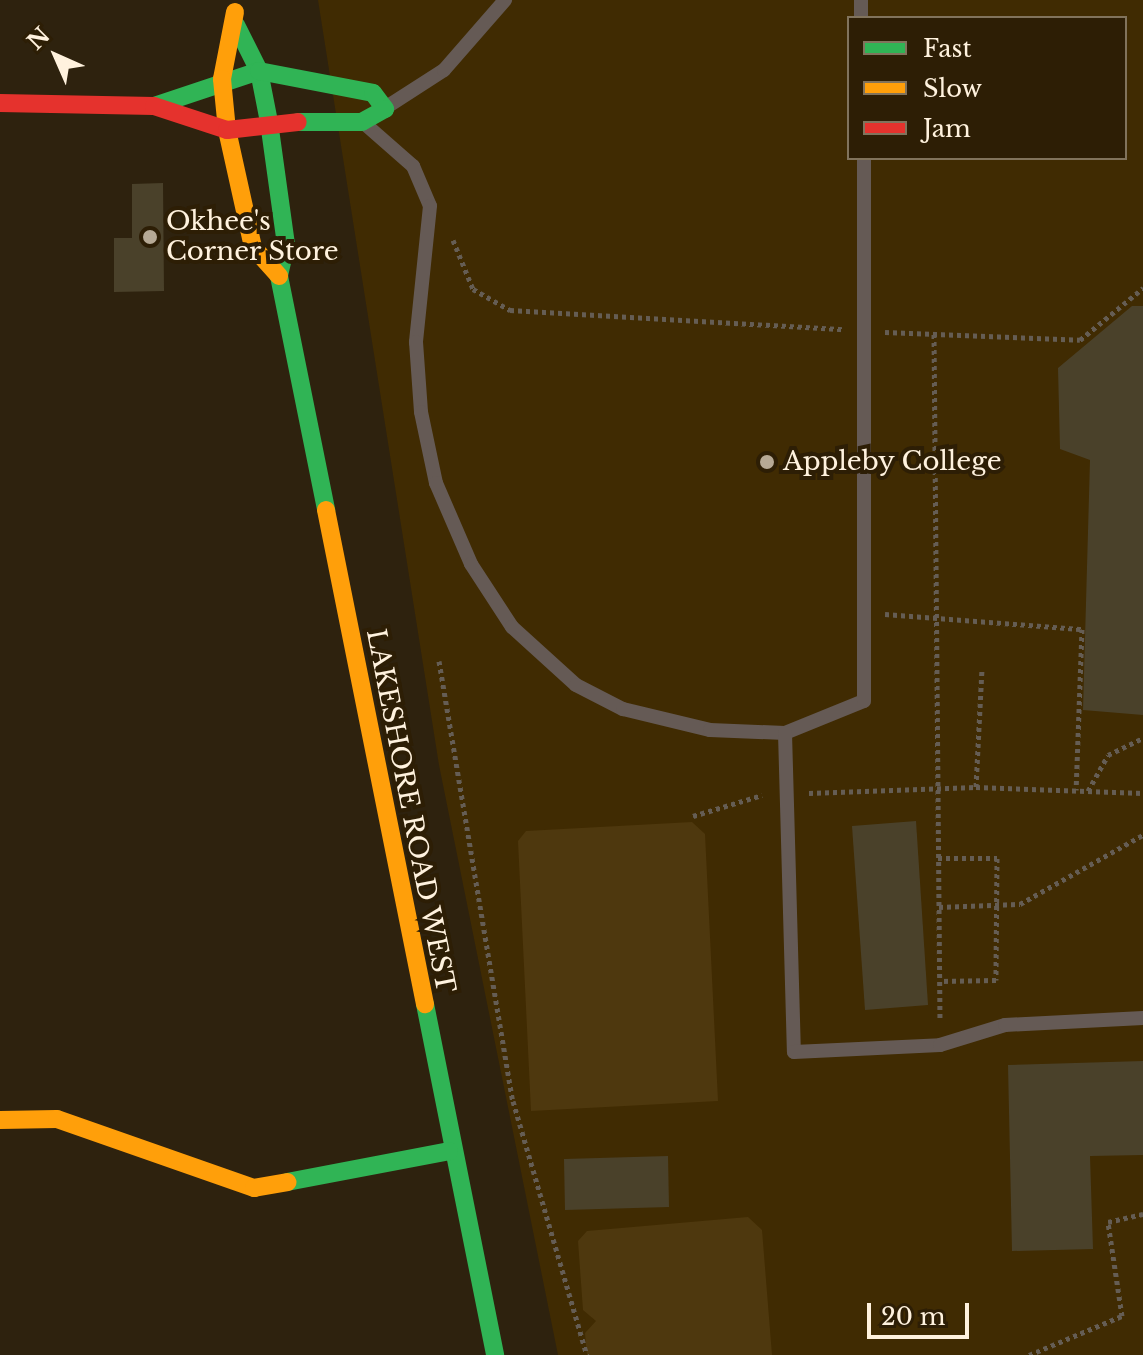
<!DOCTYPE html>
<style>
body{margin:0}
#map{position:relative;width:1143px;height:1355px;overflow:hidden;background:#2e220e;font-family:"Libre Baskerville",serif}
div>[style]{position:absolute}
.built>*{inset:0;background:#402b02}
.green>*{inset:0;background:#4e380e}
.building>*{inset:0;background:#4a412a}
.path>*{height:5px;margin-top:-2.5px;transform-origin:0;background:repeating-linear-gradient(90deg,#655d54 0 4px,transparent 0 8px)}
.lane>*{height:14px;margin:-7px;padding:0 7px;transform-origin:7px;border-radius:7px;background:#655a55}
.fast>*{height:18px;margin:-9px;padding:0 9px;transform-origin:9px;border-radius:9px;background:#30b455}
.slow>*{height:18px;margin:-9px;padding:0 9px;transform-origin:9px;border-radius:9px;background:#ff9f0a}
.jam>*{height:18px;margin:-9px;padding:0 9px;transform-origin:9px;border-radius:9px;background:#e5322d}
.dots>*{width:22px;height:22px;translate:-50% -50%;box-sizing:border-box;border:4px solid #2d1e05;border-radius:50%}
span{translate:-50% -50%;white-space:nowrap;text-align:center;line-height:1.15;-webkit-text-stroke:8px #2d1e05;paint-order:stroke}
.poi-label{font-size:26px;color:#fff2de}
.left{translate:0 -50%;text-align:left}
.street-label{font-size:26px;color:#fff2de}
.legend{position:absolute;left:847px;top:16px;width:280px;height:144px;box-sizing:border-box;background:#2d1e05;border:2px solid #81735c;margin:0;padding:10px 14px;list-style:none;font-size:24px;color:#fff2de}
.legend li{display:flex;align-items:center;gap:16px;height:40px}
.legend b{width:40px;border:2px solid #81735c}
.north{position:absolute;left:16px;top:16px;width:80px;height:80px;-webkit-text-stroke:6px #2d1e05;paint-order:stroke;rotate:315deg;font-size:22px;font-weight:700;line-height:32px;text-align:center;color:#fff2de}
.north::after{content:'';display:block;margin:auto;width:28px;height:36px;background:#fff2de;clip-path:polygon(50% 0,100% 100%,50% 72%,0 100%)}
.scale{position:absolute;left:867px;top:1303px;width:102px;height:36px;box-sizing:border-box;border:4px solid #fff2de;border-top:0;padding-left:10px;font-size:24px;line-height:28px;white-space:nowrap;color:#fff2de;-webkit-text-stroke:6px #2d1e05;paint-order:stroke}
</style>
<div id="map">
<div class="built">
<i style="clip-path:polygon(evenodd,318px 0,1143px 0,1143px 1355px,558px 1355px,439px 765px,318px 0,849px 18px,1125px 18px,1125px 158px,849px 158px,849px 18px)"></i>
</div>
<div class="green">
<i style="clip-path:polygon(692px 822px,705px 834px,718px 1101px,531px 1111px,518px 841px,526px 831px)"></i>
<i style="clip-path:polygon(748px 1217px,762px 1230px,772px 1355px,587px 1355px,585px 1333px,596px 1321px,583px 1310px,578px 1241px,587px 1231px)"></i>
</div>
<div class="building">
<i style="clip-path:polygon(163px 183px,164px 291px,114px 292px,114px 238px,132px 238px,132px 184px)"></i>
<i style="clip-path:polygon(1132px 306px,1143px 306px,1143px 715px,1083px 710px,1090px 460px,1060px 449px,1058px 368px)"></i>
<i style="clip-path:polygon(916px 821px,928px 1005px,865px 1010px,852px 826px)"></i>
<i style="clip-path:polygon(1143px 1061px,1143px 1155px,1090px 1156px,1093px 1249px,1012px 1251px,1008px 1065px)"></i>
<i style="clip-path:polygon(668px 1156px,669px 1207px,565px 1210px,564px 1159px)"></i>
</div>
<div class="path">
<i style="left:453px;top:240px;width:53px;rotate:67.8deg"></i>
<i style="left:473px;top:289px;width:43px;rotate:29.6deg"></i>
<i style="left:510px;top:310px;width:334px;rotate:3.3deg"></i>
<i style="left:885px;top:332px;width:195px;rotate:2.3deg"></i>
<i style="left:1080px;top:340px;width:82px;rotate:-39.5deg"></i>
<i style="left:934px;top:334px;width:686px;rotate:89.5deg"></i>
<i style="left:885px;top:614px;width:198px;rotate:4.4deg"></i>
<i style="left:1082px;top:629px;width:161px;rotate:92.1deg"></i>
<i style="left:439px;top:661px;width:446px;rotate:80.5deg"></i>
<i style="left:513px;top:1101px;width:265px;rotate:73.8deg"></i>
<i style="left:976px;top:787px;width:117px;rotate:-87.1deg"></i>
<i style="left:1088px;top:791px;width:41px;rotate:-60.9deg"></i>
<i style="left:1108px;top:755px;width:39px;rotate:-26deg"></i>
<i style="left:809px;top:793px;width:167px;rotate:-2.1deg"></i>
<i style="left:976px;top:787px;width:167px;rotate:2.1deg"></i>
<i style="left:693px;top:816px;width:72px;rotate:-16.9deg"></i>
<i style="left:938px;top:858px;width:59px"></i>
<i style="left:997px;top:858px;width:122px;rotate:90.5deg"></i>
<i style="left:996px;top:980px;width:56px;rotate:179deg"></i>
<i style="left:939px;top:907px;width:81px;rotate:-2.1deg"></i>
<i style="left:1020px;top:904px;width:141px;rotate:-29.3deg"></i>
<i style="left:1029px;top:1355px;width:101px;rotate:-22.8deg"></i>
<i style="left:1122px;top:1316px;width:95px;rotate:-98.5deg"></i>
<i style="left:1108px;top:1222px;width:36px;rotate:-13deg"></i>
</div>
<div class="lane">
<i style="left:861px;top:0;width:18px;rotate:90deg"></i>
<i style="left:385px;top:108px;width:70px;rotate:-32.8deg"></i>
<i style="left:444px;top:70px;width:93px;rotate:-48.9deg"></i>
<i style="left:365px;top:124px;width:64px;rotate:41.2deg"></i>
<i style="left:413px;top:166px;width:43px;rotate:67deg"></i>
<i style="left:430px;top:206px;width:137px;rotate:95.9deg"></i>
<i style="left:416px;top:342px;width:70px;rotate:85.9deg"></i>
<i style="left:421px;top:412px;width:73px;rotate:78.1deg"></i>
<i style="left:436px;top:483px;width:88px;rotate:66.6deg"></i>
<i style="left:471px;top:564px;width:75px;rotate:56.9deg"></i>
<i style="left:512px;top:627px;width:86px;rotate:42.2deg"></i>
<i style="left:576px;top:685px;width:53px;rotate:27.1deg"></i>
<i style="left:623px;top:709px;width:89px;rotate:13.6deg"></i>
<i style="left:710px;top:730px;width:75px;rotate:2.3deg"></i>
<i style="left:785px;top:733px;width:85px;rotate:-22.1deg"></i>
<i style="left:864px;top:701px;width:543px;rotate:-90deg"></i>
<i style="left:785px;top:733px;width:319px;rotate:88.4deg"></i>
<i style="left:794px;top:1052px;width:146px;rotate:-2.7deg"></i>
<i style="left:940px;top:1045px;width:68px;rotate:-17.1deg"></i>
<i style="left:1005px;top:1025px;width:138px;rotate:-2.9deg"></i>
</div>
<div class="fast">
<i style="left:236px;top:25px;width:51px;rotate:63.4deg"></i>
<i style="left:259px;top:71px;width:52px;rotate:78.9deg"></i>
<i style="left:269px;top:122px;width:124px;rotate:82.1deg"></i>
<i style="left:286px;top:245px;width:32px;rotate:103deg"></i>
<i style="left:279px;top:276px;width:239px;rotate:78.6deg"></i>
<i style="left:154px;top:106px;width:111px;rotate:-18.4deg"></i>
<i style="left:259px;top:71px;width:116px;rotate:10.9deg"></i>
<i style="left:373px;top:93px;width:20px;rotate:53deg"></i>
<i style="left:385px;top:109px;width:26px;rotate:151deg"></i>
<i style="left:362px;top:122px;width:64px;rotate:180deg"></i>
<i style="left:425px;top:1004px;width:358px;rotate:78.7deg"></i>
<i style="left:287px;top:1182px;width:165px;rotate:-10.8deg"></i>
</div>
<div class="slow">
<i style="left:235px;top:12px;width:68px;rotate:101deg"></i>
<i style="left:222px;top:79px;width:51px;rotate:84.4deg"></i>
<i style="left:227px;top:130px;width:120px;rotate:77.5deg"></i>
<i style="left:253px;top:247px;width:39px;rotate:48deg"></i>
<i style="left:326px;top:510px;width:504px;rotate:78.67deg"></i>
<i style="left:0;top:1120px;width:57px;rotate:-1deg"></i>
<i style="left:57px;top:1119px;width:209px;rotate:19.3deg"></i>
<i style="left:254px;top:1188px;width:34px;rotate:-10deg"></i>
</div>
<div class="jam">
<i style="left:0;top:103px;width:154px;rotate:1.1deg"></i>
<i style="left:154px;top:106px;width:77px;rotate:18.2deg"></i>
<i style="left:227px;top:130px;width:71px;rotate:-6.4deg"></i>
</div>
<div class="dots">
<i style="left:150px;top:237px;background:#b6a995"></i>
<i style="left:767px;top:462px;background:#b6a995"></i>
</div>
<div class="poi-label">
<span class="left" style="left:166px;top:237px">Okhee's<br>Corner Store</span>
<span class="left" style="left:783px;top:462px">Appleby College</span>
</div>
<div class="street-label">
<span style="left:410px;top:811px;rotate:79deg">LAKESHORE ROAD WEST</span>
</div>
<ul class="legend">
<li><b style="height:10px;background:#30b455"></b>Fast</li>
<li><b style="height:10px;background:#ff9f0a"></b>Slow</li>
<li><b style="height:10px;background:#e5322d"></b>Jam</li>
</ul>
<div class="north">N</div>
<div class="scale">20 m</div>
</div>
